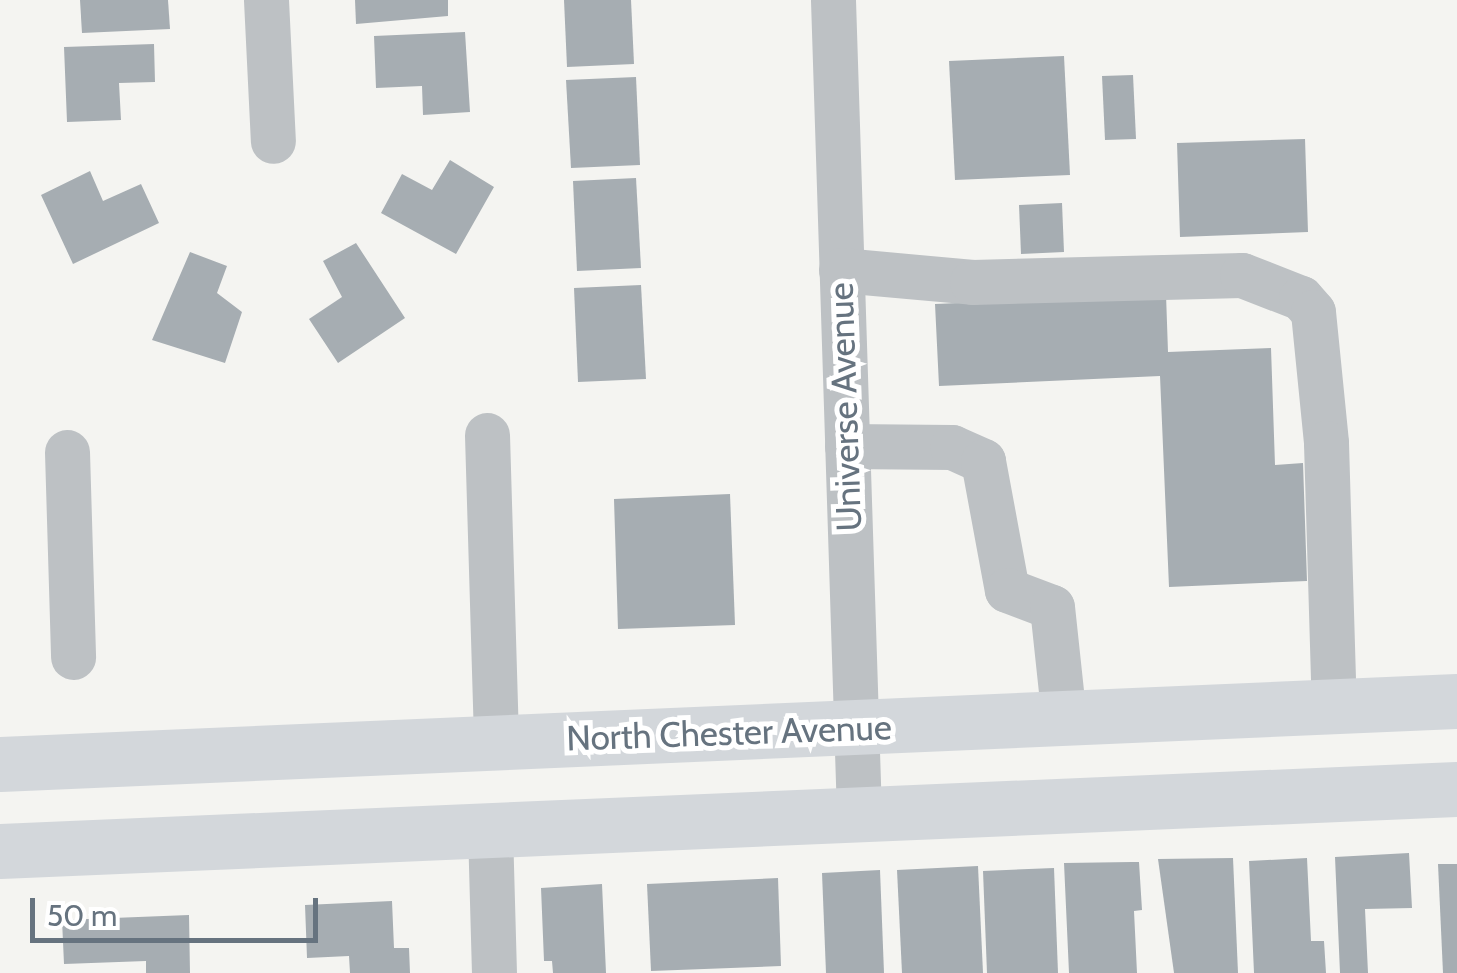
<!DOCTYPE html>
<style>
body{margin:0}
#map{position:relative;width:1457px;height:973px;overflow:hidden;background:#f4f4f1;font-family:Cabin,sans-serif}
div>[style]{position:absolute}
.building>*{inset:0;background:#a6adb2}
.minor>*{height:45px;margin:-22.5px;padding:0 22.5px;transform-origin:22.5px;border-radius:22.5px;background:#bdc1c4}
.major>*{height:55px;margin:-27.5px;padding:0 27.5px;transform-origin:27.5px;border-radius:27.5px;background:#d3d7db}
span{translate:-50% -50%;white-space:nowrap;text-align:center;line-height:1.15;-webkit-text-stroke:10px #fff;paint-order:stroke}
.street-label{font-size:35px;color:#66737f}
.scale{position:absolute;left:30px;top:898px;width:288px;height:45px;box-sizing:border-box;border:5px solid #66737f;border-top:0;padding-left:12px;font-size:30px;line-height:35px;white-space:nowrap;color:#66737f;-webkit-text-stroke:8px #fff;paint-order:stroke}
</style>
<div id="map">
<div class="building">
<i style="clip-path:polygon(80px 0,168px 0,170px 29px,82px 33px)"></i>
<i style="clip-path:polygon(355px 0,448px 0,448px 16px,356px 24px)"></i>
<i style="clip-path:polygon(564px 0,631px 0,634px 64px,567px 67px)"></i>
<i style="clip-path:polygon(465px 32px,470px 112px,423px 115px,422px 86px,376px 88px,374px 36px)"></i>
<i style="clip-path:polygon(154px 44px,155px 82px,119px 83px,121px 120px,67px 122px,64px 47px)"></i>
<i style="clip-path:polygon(1064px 56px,1070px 175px,955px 180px,949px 61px)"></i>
<i style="clip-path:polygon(1133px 75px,1136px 139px,1105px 140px,1102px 76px)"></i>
<i style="clip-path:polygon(636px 77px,640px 165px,571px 168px,566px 80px)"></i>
<i style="clip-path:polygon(1305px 139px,1308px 232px,1180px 237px,1177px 143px)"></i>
<i style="clip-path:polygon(450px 160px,494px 187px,456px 254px,381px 213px,402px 174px,432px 190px)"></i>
<i style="clip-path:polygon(90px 171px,103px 201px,141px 184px,159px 223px,73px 264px,41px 195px)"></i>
<i style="clip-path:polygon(636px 178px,641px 268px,577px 271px,573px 181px)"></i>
<i style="clip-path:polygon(1062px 203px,1064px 252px,1021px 254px,1019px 205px)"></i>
<i style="clip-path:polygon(356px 243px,405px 318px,338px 363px,309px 319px,342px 297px,323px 261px)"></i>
<i style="clip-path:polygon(190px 252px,227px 266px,217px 293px,242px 312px,225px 363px,152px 340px)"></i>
<i style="clip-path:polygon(641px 285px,646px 379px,578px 382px,574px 288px)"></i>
<i style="clip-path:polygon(1166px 294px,1168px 352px,1271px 348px,1275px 465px,1303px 463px,1307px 581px,1169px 587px,1160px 376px,939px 386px,935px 304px)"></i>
<i style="clip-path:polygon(730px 494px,735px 625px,618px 629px,614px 499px)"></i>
<i style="clip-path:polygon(1409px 853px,1412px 908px,1365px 909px,1368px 973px,1340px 973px,1335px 857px)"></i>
<i style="clip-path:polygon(1233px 858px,1238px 973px,1174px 973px,1158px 859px)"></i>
<i style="clip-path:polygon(1307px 858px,1311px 941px,1324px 941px,1326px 973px,1254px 973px,1249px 861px)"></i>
<i style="clip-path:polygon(1132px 862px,1139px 862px,1142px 910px,1134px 911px,1137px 973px,1069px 973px,1064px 863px)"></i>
<i style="clip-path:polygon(1438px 864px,1457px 864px,1457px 973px,1443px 973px)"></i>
<i style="clip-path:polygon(978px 866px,983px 973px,902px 973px,897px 870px)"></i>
<i style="clip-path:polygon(1054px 868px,1058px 973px,987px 973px,983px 871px)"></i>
<i style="clip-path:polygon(880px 870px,884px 973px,826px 973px,822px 873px)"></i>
<i style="clip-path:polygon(778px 878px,781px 966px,651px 971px,647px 884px)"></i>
<i style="clip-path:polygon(602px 884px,606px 973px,553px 973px,552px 961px,544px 961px,541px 888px)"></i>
<i style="clip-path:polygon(392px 901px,394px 948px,409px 948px,410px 973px,350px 973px,349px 956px,307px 958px,305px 905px)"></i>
<i style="clip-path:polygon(189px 915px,190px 973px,146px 973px,146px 961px,64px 964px,62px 920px)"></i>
</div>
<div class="minor">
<i style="left:266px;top:0;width:141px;rotate:87.2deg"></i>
<i style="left:833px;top:0;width:814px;rotate:88.17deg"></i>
<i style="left:841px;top:270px;width:132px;rotate:5.2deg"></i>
<i style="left:972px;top:282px;width:270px;rotate:-1.5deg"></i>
<i style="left:1242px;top:275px;width:63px;rotate:21.3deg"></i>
<i style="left:1301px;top:298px;width:18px;rotate:49deg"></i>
<i style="left:1313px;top:312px;width:132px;rotate:84.3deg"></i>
<i style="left:1326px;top:443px;width:264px;rotate:88.3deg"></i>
<i style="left:487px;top:435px;width:309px;rotate:88.3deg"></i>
<i style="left:847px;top:446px;width:105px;rotate:0.5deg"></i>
<i style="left:952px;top:447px;width:34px;rotate:24deg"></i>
<i style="left:983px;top:461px;width:131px;rotate:79.5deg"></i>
<i style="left:1007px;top:590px;width:48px;rotate:20.7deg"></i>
<i style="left:1052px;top:607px;width:113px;rotate:83.9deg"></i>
<i style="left:67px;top:452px;width:205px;rotate:88.3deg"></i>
<i style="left:490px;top:830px;width:143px;rotate:88.4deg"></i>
</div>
<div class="major">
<i style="left:0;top:764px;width:1458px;rotate:-2.48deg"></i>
<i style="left:0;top:851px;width:1458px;rotate:-2.44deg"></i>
</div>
<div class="street-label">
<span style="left:845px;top:407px;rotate:-92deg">Universe Avenue</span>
<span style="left:729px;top:733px;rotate:-2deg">North Chester Avenue</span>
</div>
<div class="scale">50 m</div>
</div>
